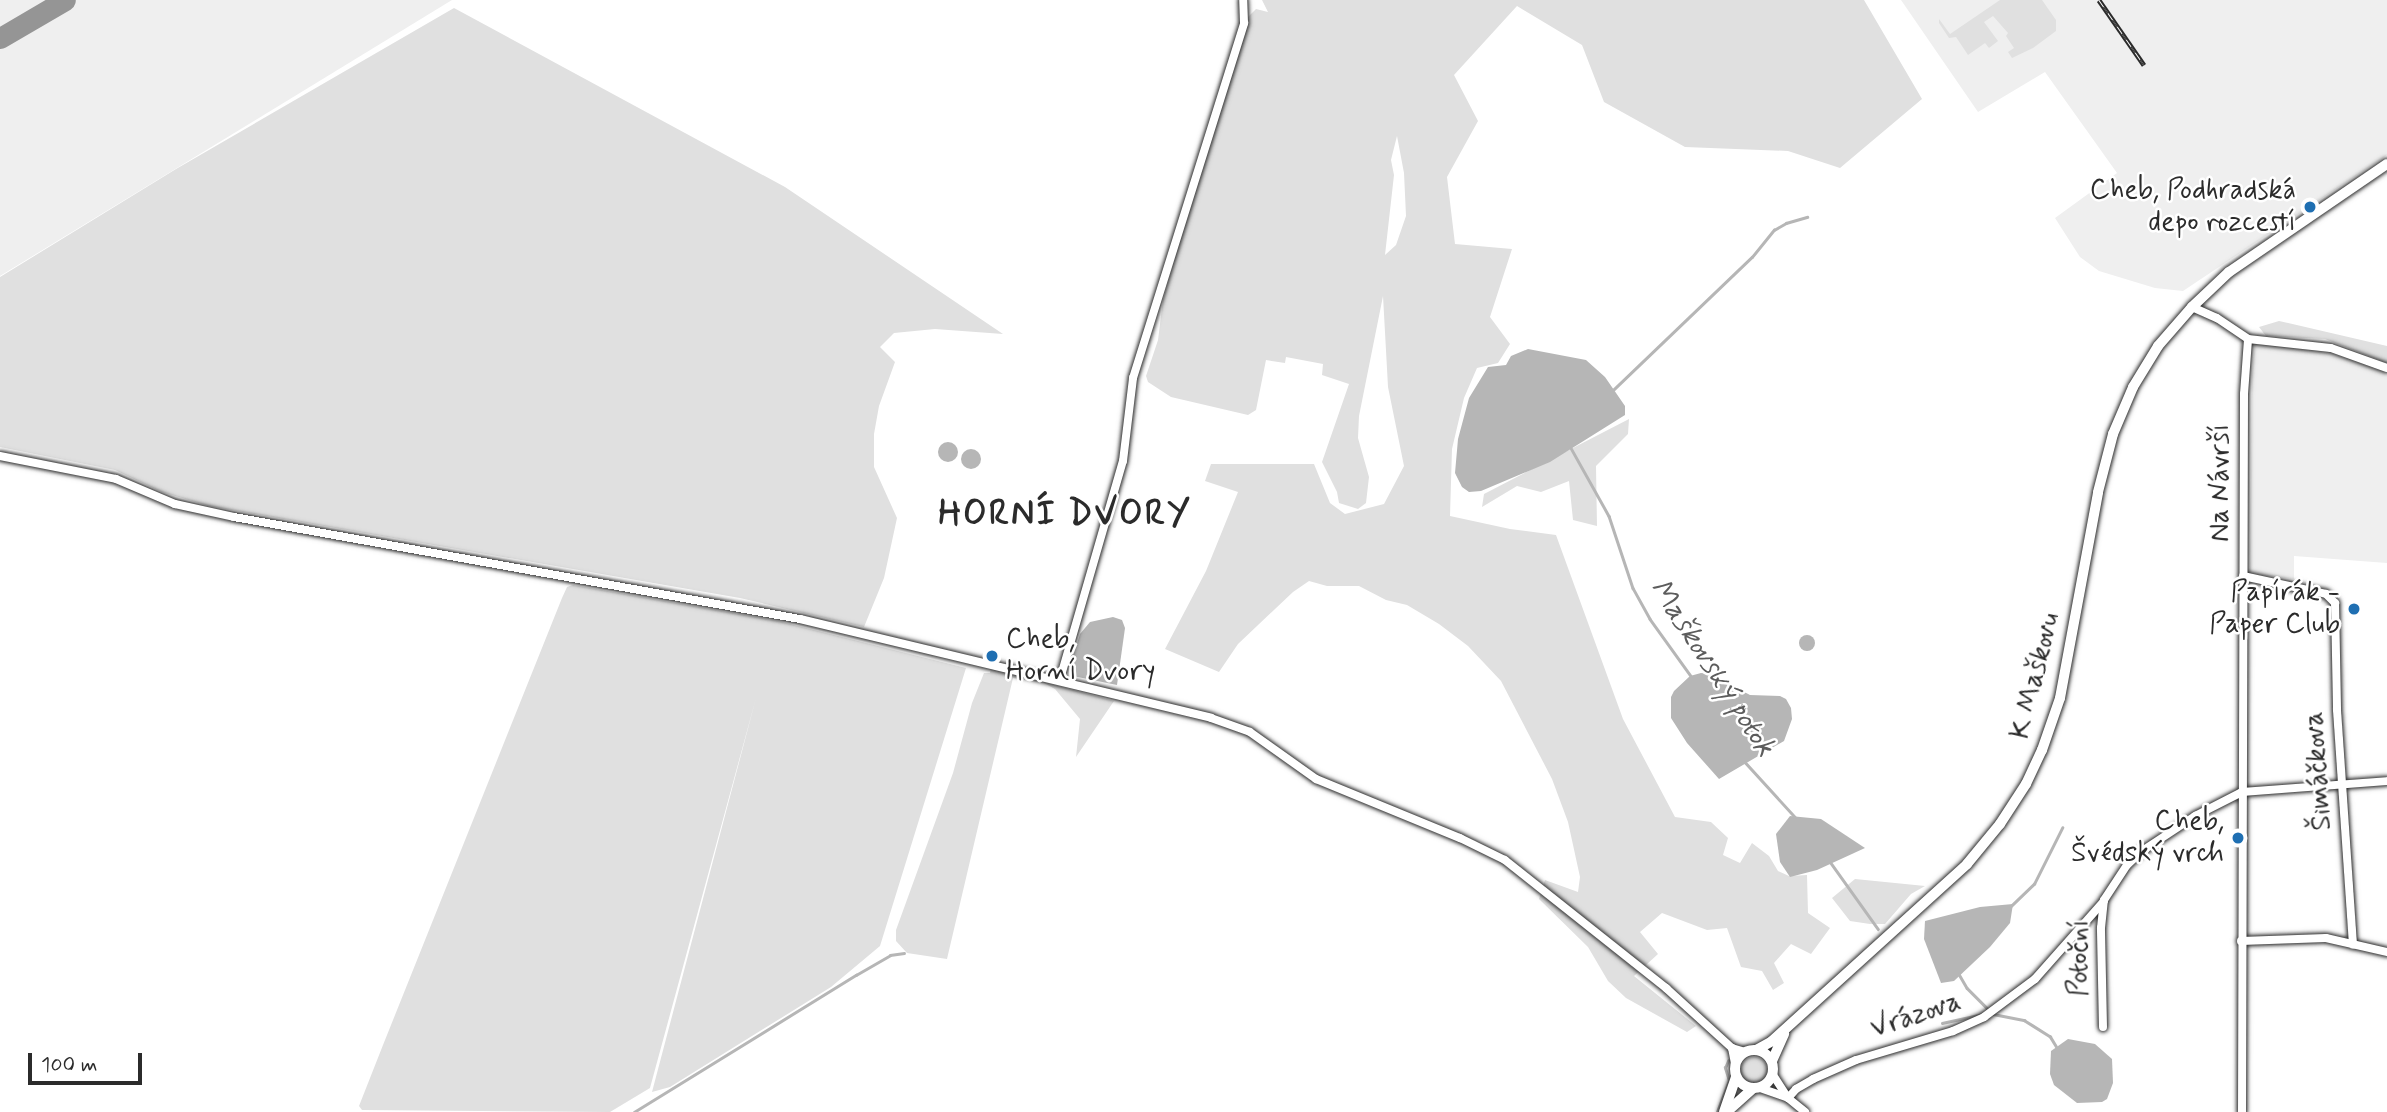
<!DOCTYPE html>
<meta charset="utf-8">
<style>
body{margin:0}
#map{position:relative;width:2387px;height:1112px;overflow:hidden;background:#fff;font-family:Mynerve,sans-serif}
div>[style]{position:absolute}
.built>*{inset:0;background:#efefef}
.green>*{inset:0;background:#e0e0e0}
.round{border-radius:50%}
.water>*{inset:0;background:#b6b6b6}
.stream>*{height:2.5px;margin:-1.25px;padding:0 1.25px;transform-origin:1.25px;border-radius:1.25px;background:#b6b6b6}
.taxiway>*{height:21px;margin:-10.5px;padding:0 10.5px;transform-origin:10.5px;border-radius:10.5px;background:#959595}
.roads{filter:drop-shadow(0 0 2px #2b2b2b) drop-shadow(0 0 2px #2b2b2b)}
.minor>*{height:8px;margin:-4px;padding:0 4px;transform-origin:4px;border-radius:4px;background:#fff}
.major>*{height:10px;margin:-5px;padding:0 5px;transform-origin:5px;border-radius:5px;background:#fff}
.major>.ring{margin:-5px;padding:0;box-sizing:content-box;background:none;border:10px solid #fff;border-radius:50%}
.rail>*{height:5px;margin-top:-2.5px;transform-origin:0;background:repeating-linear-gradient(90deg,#fff 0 8px,#2b2b2b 0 16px);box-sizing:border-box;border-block:2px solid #2b2b2b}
.dots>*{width:19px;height:19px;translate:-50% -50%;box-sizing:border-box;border:4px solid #fff;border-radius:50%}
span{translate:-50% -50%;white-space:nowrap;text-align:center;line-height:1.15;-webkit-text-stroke:5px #fff;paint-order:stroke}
.poi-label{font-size:28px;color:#2b2b2b}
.right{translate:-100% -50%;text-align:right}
.left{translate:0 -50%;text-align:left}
.street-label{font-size:28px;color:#2b2b2b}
.water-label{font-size:30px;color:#5c5c5c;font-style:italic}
.district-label{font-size:35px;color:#2b2b2b;font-weight:700;letter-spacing:2px}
.scale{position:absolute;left:28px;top:1053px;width:114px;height:32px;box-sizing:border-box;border:4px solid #2b2b2b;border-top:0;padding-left:9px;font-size:21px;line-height:24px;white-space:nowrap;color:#2b2b2b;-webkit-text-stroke:5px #fff;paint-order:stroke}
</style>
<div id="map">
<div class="built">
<i style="clip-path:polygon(0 0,452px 0,0 276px)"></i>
<i style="clip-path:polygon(1901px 0,2387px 0,2387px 155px,2183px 291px,2155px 288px,2099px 271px,2080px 257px,2055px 218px,2117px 173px,2045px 72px,1978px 112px)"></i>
<i style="clip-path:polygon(2255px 343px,2333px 354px,2387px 373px,2387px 563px,2294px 556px,2294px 579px,2250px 574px,2252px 376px)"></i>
</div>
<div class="green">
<i style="clip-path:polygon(evenodd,1262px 0,1864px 0,1922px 99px,1840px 168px,1788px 151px,1685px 147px,1604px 102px,1582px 45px,1517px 6px,1454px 75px,1478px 121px,1447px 177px,1455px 244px,1512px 249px,1490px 317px,1510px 344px,1498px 363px,1477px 368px,1464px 398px,1452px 449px,1450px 516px,1510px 529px,1556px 535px,1623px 719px,1675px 817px,1711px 822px,1728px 838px,1723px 855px,1740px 863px,1752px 843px,1769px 856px,1778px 871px,1789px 876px,1807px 875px,1808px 913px,1830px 928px,1811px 954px,1791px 944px,1774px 963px,1784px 983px,1773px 990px,1762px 971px,1741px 967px,1727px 928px,1707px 930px,1662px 913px,1640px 932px,1658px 954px,1634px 976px,1696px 1026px,1687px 1032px,1626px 998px,1608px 981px,1588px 947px,1539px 899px,1545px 880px,1578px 892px,1580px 877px,1568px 822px,1552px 779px,1501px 681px,1468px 646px,1439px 624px,1407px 605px,1386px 600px,1359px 586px,1327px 586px,1309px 581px,1293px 592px,1238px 644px,1219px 672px,1165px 649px,1206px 571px,1238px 492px,1205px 481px,1211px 464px,1314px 464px,1330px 503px,1345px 514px,1384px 504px,1404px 466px,1388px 387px,1383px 296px,1359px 416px,1358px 438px,1369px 477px,1366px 503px,1358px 509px,1339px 503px,1337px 492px,1322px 462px,1349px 384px,1322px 375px,1323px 364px,1286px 357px,1285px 363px,1266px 360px,1256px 410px,1248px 415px,1171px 397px,1148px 382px,1146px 376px,1158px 340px,1163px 300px,1190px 205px,1247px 18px,1256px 9px,1268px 12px,1262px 0,1397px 136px,1404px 173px,1406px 216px,1396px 245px,1385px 255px,1394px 175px,1391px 160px,1397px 136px)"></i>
<i style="clip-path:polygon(2000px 0,2042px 0,2056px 20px,2056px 31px,2033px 48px,2012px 58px,2008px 52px,2014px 48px,2006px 36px,2008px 33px,1993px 16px,1984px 22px,1998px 41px,1989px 48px,1985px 43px,1968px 55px,1956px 37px,1949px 38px,1939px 23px,1939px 19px,1950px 34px)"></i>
<i style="clip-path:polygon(454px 8px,785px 187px,1003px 334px,935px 329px,894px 333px,880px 347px,895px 362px,879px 406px,874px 434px,874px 467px,897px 518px,884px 578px,864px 627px,740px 598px,209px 506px,162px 492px,115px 470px,0 447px,0 277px,176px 169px)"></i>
<i style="clip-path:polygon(2279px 321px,2387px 346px,2387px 363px,2325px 339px,2266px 336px,2259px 327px)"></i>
<i style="clip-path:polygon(1629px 419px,1628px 434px,1596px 466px,1597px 526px,1573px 520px,1569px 481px,1541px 492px,1517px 486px,1482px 507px,1484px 494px)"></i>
<i style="clip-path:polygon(573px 585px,778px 621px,966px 668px,880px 946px,831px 987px,670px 1087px,652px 1092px,756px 698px,650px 1088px,610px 1112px,362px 1110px,359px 1106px,383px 1045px,562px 598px,567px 587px)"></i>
<i style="clip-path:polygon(991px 668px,1114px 701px,1076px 757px,1080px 719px,1055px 689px,1044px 683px,1013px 678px,947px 959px,907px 953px,896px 941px,896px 930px,953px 773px,972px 703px,984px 673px,990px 673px)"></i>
<i style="clip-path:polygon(1855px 879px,1925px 886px,1911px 894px,1885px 924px,1870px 924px,1850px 921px,1832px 898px)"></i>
<i class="round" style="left:1741px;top:1057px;width:26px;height:26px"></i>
</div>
<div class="water">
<i style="clip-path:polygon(1528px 349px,1586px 360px,1605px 377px,1625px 406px,1625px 415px,1550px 462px,1481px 491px,1469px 492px,1462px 487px,1455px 473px,1458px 439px,1469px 398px,1488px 367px,1506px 365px,1511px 356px)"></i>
<i class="round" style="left:938px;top:442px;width:20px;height:20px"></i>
<i class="round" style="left:961px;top:449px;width:20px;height:20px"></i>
<i style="clip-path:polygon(1113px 617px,1122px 620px,1125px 628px,1117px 685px,1073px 676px,1070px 666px,1080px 634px,1090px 622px)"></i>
<i class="round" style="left:1799px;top:635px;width:16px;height:16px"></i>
<i style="clip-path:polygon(1701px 673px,1710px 674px,1750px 695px,1780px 696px,1786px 699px,1791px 708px,1792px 719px,1784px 741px,1719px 779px,1687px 743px,1671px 718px,1671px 697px,1674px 691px,1690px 676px)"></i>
<i style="clip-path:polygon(1790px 816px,1821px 819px,1865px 848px,1817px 870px,1790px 877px,1780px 862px,1776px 834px)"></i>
<i style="clip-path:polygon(2013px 904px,2010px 923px,1990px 947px,1954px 981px,1941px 983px,1924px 939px,1925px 921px,1980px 907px)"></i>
<i style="clip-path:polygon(2068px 1039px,2095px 1044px,2112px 1059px,2113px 1083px,2107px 1099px,2102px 1102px,2077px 1103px,2054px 1085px,2050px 1074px,2051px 1051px)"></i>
</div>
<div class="stream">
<i style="left:1611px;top:392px;width:195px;rotate:-43.8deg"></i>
<i style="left:1752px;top:257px;width:35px;rotate:-51deg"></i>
<i style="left:1774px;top:230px;width:14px;rotate:-30deg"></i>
<i style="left:1786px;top:223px;width:22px;rotate:-16deg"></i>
<i style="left:1571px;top:448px;width:78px;rotate:60.8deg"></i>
<i style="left:1609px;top:516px;width:76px;rotate:71.6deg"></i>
<i style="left:1633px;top:588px;width:35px;rotate:61deg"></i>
<i style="left:1650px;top:619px;width:70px;rotate:54.3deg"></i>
<i style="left:1745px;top:762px;width:74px;rotate:47.7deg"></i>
<i style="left:1831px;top:863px;width:81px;rotate:54.5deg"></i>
<i style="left:2011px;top:906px;width:32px;rotate:-44deg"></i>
<i style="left:2034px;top:884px;width:63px;rotate:-63.4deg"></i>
<i style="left:1959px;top:974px;width:16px;rotate:60deg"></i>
<i style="left:1967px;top:988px;width:33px;rotate:45deg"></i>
<i style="left:1993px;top:1014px;width:32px;rotate:11deg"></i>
<i style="left:2024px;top:1020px;width:31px;rotate:32deg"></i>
<i style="left:2050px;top:1036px;width:12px;rotate:59deg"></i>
<i style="left:1942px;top:1023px;width:42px;rotate:-12.4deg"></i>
<i style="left:634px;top:1112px;width:261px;rotate:-31.7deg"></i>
<i style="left:856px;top:975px;width:39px;rotate:-30deg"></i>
<i style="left:890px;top:955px;width:14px;rotate:-8deg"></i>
<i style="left:1717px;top:1112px;width:33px;rotate:-69deg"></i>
<i style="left:1729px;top:1081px;width:14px;rotate:-107deg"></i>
<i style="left:1725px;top:1068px;width:8px;rotate:-67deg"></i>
</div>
<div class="taxiway">
<i style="left:0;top:38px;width:75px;rotate:-30.3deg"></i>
</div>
<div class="roads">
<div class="minor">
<i style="left:2192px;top:307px;width:27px;rotate:24deg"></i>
<i style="left:2217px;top:318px;width:37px;rotate:34deg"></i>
<i style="left:2248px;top:339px;width:83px;rotate:6.2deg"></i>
<i style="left:2331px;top:348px;width:59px;rotate:19.7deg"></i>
<i style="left:0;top:456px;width:118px;rotate:11.2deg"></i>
<i style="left:116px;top:479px;width:64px;rotate:23deg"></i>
<i style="left:175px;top:504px;width:60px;rotate:12.4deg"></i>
<i style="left:234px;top:517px;width:575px;rotate:10.22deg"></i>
<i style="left:800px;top:619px;width:423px;rotate:13.5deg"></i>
<i style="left:1211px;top:718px;width:41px;rotate:19.7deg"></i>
<i style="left:1250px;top:732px;width:81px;rotate:35.5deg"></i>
<i style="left:1316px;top:779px;width:156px;rotate:22.3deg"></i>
<i style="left:1460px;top:838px;width:50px;rotate:26.1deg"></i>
<i style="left:1505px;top:860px;width:206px;rotate:38.5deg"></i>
<i style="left:1666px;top:988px;width:89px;rotate:42.3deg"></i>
<i style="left:1732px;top:1048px;width:14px;rotate:17deg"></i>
<i style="left:2243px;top:576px;width:85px;rotate:12.2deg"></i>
<i style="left:2326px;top:594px;width:13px;rotate:45deg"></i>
<i style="left:2335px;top:603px;width:107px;rotate:88.9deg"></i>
<i style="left:2337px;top:710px;width:235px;rotate:86.1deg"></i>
<i style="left:1060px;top:679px;width:227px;rotate:-73.9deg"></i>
<i style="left:1123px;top:461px;width:84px;rotate:-83.1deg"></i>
<i style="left:1133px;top:378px;width:372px;rotate:-72.6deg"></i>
<i style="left:1244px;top:23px;width:23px;rotate:-92deg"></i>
<i style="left:2241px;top:941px;width:85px;rotate:-2deg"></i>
<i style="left:2326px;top:938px;width:63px;rotate:12.9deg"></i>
<i style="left:2103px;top:1027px;width:99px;rotate:-91.2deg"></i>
<i style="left:2101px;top:928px;width:28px;rotate:-84deg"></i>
<i style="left:2104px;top:900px;width:42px;rotate:-56.7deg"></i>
<i style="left:2127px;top:865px;width:21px;rotate:-43deg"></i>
<i style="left:2142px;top:851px;width:64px;rotate:-33.4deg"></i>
<i style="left:2195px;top:816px;width:53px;rotate:-27.1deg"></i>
<i style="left:2242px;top:792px;width:145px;rotate:-4.3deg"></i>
<i style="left:1732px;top:1048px;width:16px;rotate:79deg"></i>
<i style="left:1773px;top:1075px;width:27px;rotate:57deg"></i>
<i style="left:1788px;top:1098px;width:22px;rotate:39deg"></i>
<i style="left:1760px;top:1088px;width:28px;rotate:19deg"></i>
<i style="left:1788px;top:1098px;width:12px;rotate:-48deg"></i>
<i style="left:1796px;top:1089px;width:20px;rotate:-30deg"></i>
<i style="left:1813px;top:1079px;width:47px;rotate:-23.8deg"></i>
<i style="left:1856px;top:1060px;width:101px;rotate:-16.6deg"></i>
<i style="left:1953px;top:1031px;width:34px;rotate:-24deg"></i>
<i style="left:1984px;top:1017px;width:64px;rotate:-36.7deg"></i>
<i style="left:2035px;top:979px;width:104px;rotate:-48.5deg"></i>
<i style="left:2242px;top:1112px;width:718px;rotate:-89.84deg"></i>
<i style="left:2244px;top:394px;width:55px;rotate:-85.8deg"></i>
</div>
<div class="major">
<i class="ring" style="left:1735px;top:1050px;width:28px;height:28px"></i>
<i style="left:1756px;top:1050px;width:18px;rotate:-29deg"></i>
<i style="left:1772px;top:1041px;width:263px;rotate:-42.2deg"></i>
<i style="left:1967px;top:864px;width:52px;rotate:-50.5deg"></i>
<i style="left:2000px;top:824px;width:48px;rotate:-57deg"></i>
<i style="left:2026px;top:784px;width:38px;rotate:-65deg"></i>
<i style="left:2042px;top:750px;width:55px;rotate:-70.9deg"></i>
<i style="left:2060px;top:698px;width:209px;rotate:-79.5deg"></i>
<i style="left:2098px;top:492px;width:60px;rotate:-75.5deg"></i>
<i style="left:2113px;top:434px;width:51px;rotate:-66.9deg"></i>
<i style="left:2133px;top:387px;width:48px;rotate:-58.6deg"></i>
<i style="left:2158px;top:346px;width:52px;rotate:-48.9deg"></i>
<i style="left:2192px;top:307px;width:51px;rotate:-43.4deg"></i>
<i style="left:2229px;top:272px;width:191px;rotate:-34.4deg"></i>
<i style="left:1772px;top:1061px;width:30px;rotate:-66deg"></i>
<i style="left:1730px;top:1109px;width:30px;rotate:-42deg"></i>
<i style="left:1724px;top:1112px;width:36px;rotate:-71deg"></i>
</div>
</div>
<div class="rail">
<i style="left:2099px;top:0;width:79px;rotate:55.3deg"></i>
</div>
<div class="dots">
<i style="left:2310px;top:207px;background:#1f6fb2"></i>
<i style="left:2354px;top:609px;background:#1f6fb2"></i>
<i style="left:992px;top:656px;background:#1f6fb2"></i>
<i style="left:2238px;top:838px;background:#1f6fb2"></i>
</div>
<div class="poi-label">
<span class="right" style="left:2296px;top:207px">Cheb, Podhradská<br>depo rozcestí</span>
<span class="right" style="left:2340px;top:609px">Papírák -<br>Paper Club</span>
<span class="left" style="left:1006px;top:656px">Cheb,<br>Horní Dvory</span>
<span class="right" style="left:2224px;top:838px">Cheb,<br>Švédský vrch</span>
</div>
<div class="street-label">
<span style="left:2221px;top:483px;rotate:-90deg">Na Návrší</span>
<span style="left:2036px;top:676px;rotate:-76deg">K Maškovu</span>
<span style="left:2319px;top:771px;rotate:-94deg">Šimáčkova</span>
<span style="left:2080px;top:958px;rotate:-89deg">Potoční</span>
<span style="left:1916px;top:1016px;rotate:-18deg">Vrázova</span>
</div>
<div class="water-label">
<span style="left:1712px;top:668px;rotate:57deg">Maškovský potok</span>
</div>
<div class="district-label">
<span style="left:1065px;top:514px">HORNÍ DVORY</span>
</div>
<div class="scale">100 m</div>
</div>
